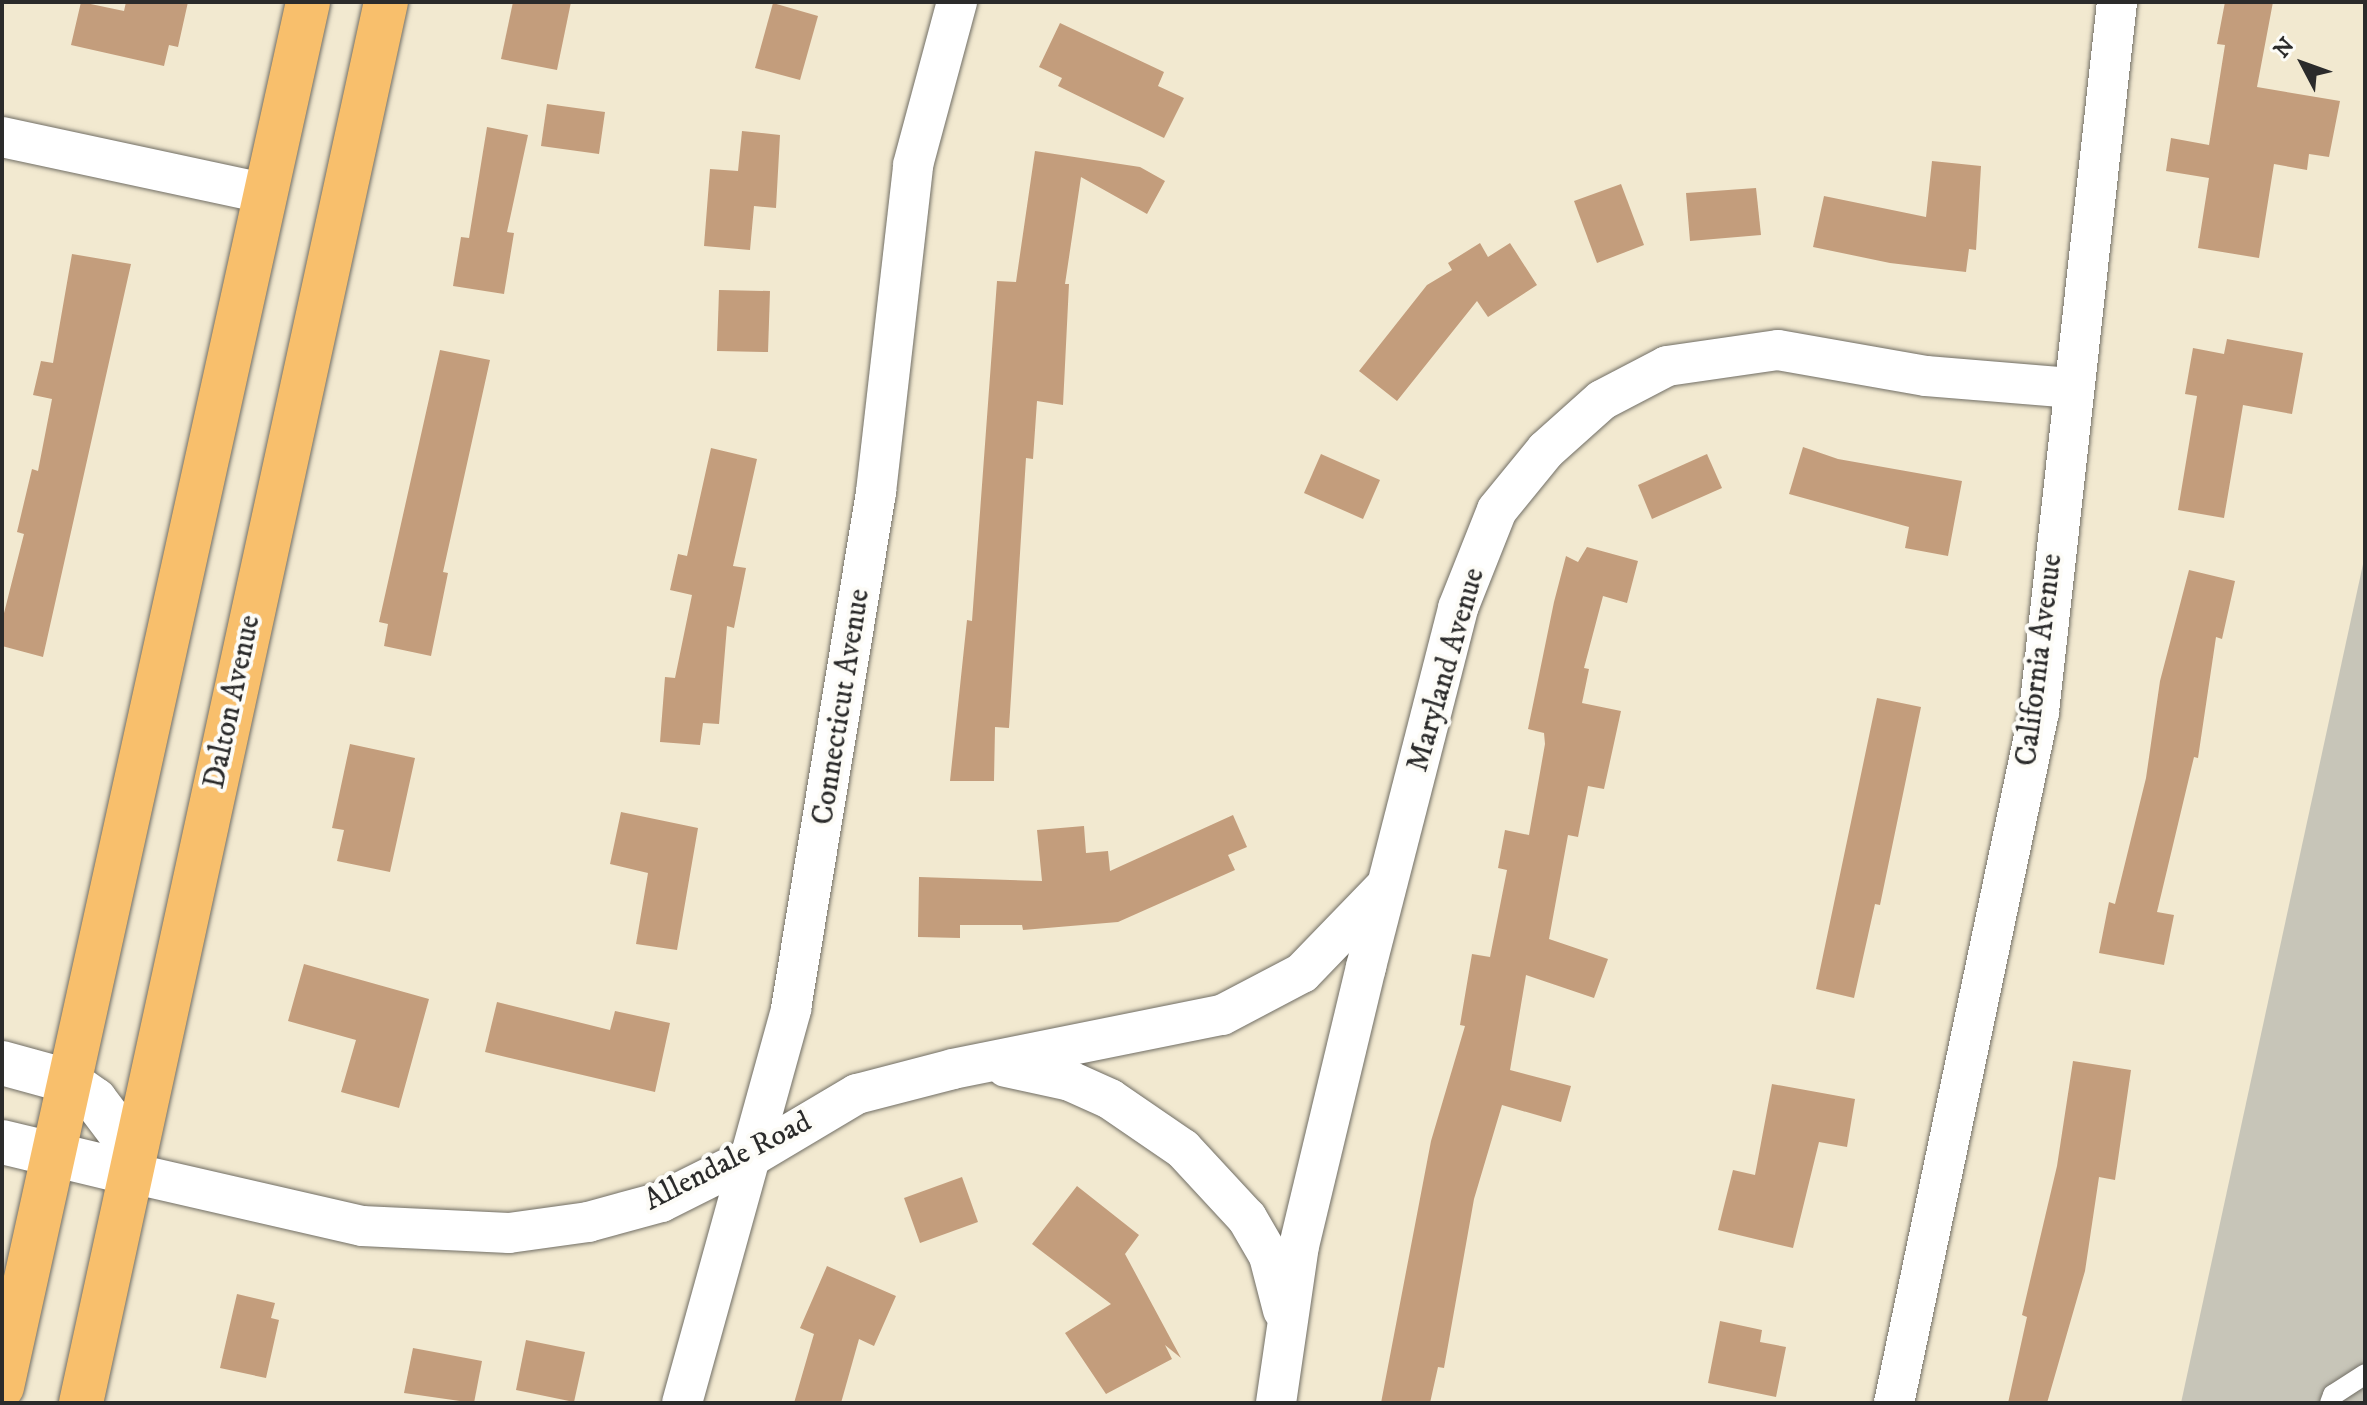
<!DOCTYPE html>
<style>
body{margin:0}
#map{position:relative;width:2367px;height:1405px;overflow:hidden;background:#f2e9d0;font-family:"IM FELL DW Pica",serif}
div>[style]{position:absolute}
.industrial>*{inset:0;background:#c7c5b8}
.building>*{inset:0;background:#c39d7c}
.roads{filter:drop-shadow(0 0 2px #716e65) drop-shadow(0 0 2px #716e65)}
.service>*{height:20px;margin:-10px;padding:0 10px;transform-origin:10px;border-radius:10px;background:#fff}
.minor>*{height:40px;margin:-20px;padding:0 20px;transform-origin:20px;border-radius:20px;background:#fff}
.tertiary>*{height:44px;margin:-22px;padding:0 22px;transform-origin:22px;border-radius:22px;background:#fff}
.primary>*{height:44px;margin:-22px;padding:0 22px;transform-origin:22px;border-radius:22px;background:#f8bf6c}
span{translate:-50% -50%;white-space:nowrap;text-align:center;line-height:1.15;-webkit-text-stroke:8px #fdfcf7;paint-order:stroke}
.street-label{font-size:30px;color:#2b2b2b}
.frame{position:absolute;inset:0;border:4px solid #2b2b2b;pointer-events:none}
.north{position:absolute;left:2263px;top:24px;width:80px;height:80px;-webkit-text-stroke:6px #fdfcf7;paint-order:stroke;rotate:311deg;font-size:22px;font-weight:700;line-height:32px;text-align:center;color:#2b2b2b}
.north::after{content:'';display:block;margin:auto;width:28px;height:36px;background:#2b2b2b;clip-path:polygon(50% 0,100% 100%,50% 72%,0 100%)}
</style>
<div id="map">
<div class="industrial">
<i style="clip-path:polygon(2365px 555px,2365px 1403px,2181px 1403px)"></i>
</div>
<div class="building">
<i style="clip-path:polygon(81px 2px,124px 11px,126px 2px,188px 2px,178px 47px,169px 45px,164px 66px,71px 45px)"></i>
<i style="clip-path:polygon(513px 2px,571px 2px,557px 70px,501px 59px)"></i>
<i style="clip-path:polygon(2225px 2px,2273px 2px,2257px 87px,2340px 101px,2329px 157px,2309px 154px,2307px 170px,2274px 164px,2259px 258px,2198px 248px,2209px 178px,2166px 171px,2171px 138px,2209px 145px,2225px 45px,2217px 44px)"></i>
<i style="clip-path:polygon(773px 3px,818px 16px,800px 80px,755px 68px)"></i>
<i style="clip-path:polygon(1060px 23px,1164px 72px,1158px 86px,1184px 98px,1164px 138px,1058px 86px,1062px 78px,1039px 67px)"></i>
<i style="clip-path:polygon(547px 104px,605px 112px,599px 154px,541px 146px)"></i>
<i style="clip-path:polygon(487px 127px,528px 135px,507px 232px,514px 233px,504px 294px,453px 286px,461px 237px,469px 238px)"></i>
<i style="clip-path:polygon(742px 131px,780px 135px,776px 208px,754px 206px,750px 250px,704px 246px,710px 169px,738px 171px)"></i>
<i style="clip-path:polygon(1035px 151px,1140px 167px,1165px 181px,1147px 214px,1081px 177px,1065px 284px,1069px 284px,1063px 405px,1037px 401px,1033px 459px,1026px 458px,1009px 728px,995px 727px,994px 781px,950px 781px,967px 620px,972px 621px,997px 281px,1016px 282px)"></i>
<i style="clip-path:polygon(1932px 161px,1981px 166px,1976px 250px,1969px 249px,1966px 272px,1890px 263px,1813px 247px,1824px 196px,1926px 217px)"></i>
<i style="clip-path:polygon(1621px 184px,1644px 245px,1597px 263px,1574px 201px)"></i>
<i style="clip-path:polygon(1756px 188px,1761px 235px,1690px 241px,1686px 193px)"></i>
<i style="clip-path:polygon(1480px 243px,1488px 257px,1510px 243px,1537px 285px,1488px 317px,1477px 301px,1397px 401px,1359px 371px,1427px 285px,1452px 270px,1448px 263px)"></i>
<i style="clip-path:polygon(72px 254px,131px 264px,43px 657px,2px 646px,2px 621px,24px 534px,17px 532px,32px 469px,38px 471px,52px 399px,33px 395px,41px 361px,53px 363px)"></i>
<i style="clip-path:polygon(719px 290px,770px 291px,768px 352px,717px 351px)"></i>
<i style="clip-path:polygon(2227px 339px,2303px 353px,2292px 414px,2243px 405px,2224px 518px,2178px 510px,2197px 396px,2185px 394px,2193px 348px,2224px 354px)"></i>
<i style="clip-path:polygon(440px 350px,490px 360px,443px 572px,448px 573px,431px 656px,384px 646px,388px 624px,379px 622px)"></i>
<i style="clip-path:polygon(1803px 447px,1838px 459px,1962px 481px,1948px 556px,1905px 548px,1909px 527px,1789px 494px)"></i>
<i style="clip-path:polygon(711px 448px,757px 459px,733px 566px,746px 568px,734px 628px,727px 626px,719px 724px,703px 723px,700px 745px,660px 742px,665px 677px,675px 678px,692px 595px,670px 590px,678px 554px,687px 556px)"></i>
<i style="clip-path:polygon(1321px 454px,1380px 480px,1363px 519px,1304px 493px)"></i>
<i style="clip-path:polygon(1707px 454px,1722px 488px,1652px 519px,1638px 485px)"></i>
<i style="clip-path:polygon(1587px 547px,1638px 561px,1627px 603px,1603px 596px,1584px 668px,1589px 669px,1582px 703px,1621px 711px,1604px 789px,1588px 786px,1578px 837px,1568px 835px,1549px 939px,1608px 959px,1594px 998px,1526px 975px,1510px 1070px,1571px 1086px,1561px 1122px,1502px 1105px,1474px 1199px,1444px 1368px,1438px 1367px,1430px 1403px,1381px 1403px,1431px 1141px,1465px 1026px,1460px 1025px,1472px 954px,1490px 957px,1507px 870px,1498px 868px,1505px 830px,1529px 835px,1545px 744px,1544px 733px,1528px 729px,1554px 602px,1566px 556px,1578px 562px)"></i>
<i style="clip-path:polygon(2189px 570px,2235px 581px,2222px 639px,2216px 637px,2198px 758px,2194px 757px,2157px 912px,2174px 915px,2164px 965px,2099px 953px,2109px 902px,2115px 904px,2146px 778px,2160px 681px)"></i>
<i style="clip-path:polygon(1877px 698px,1921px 707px,1880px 905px,1875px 904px,1854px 998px,1816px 989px)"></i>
<i style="clip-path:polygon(350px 744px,415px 758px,390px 872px,337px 861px,344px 830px,332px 828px)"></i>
<i style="clip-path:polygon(621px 812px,698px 828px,677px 950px,636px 944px,648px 873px,610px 864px)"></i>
<i style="clip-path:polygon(1233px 815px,1247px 847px,1228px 855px,1235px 870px,1118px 922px,1023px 930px,1022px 925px,960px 925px,960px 938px,918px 937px,919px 877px,1042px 881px,1037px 830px,1084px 826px,1086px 853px,1108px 851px,1110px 871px)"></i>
<i style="clip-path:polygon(304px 964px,429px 999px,399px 1108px,341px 1092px,356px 1040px,288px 1021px)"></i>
<i style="clip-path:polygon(497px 1002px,610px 1030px,615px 1011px,670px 1023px,655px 1092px,485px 1052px)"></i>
<i style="clip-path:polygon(2073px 1061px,2131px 1070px,2115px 1180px,2099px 1177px,2085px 1271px,2047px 1403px,2008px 1403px,2027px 1317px,2022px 1315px,2057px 1166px)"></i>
<i style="clip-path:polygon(1772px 1084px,1855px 1099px,1847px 1147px,1819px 1142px,1793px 1248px,1718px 1230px,1733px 1170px,1755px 1175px)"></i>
<i style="clip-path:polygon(962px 1177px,978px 1222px,920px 1243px,904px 1198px)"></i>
<i style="clip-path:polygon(1077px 1186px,1139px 1235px,1125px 1254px,1181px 1358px,1165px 1345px,1172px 1359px,1106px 1394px,1065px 1333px,1111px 1304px,1032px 1244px)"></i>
<i style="clip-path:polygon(827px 1266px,896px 1296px,874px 1346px,859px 1339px,841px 1403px,794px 1403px,814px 1334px,800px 1328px)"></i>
<i style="clip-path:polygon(237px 1294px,275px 1303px,271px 1318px,279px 1320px,266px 1378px,220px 1368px)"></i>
<i style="clip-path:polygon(1720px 1321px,1762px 1330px,1760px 1342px,1786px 1347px,1776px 1397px,1708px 1383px)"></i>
<i style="clip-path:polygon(526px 1340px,585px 1352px,574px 1402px,516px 1390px)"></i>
<i style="clip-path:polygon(413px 1348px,482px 1361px,474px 1403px,404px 1393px)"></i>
</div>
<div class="roads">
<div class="service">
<i style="left:2330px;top:1403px;width:9px;rotate:-69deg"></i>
<i style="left:2333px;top:1395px;width:38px;rotate:-33deg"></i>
</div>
<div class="minor">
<i style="left:2px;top:137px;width:271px;rotate:12.1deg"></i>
<i style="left:1006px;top:1067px;width:66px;rotate:12.3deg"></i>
<i style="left:1070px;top:1081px;width:44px;rotate:24.2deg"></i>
<i style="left:1110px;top:1099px;width:88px;rotate:34.4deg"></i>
<i style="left:1183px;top:1149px;width:94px;rotate:47.2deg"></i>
<i style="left:1247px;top:1218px;width:44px;rotate:59.9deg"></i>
<i style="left:1269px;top:1256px;width:56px;rotate:75.5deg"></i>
<i style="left:131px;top:1173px;width:237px;rotate:12.9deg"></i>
<i style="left:362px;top:1226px;width:147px;rotate:2.7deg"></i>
<i style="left:509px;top:1233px;width:80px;rotate:-7.9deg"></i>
<i style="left:588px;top:1222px;width:76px;rotate:-15.3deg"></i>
<i style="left:661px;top:1202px;width:98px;rotate:-26.6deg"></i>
<i style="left:749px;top:1158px;width:126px;rotate:-30.7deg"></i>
<i style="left:857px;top:1094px;width:99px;rotate:-14.6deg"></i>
<i style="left:953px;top:1069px;width:274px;rotate:-11.4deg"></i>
<i style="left:1222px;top:1015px;width:90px;rotate:-27.7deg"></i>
<i style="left:1302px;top:973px;width:117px;rotate:-46deg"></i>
<i style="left:682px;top:1403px;width:409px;rotate:-74.5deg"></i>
<i style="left:791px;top:1009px;width:524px;rotate:-80.66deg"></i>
<i style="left:876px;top:492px;width:329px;rotate:-83.5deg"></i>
<i style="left:913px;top:165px;width:169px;rotate:-74.9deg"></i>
<i style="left:1276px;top:1403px;width:159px;rotate:-81.7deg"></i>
<i style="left:1299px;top:1246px;width:287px;rotate:-76.5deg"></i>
<i style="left:1366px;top:967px;width:371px;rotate:-75.6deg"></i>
<i style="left:1458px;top:608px;width:105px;rotate:-68.3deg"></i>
<i style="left:1497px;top:510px;width:77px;rotate:-50.8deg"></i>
<i style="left:1546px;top:450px;width:75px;rotate:-41.8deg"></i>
<i style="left:1602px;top:400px;width:73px;rotate:-27.6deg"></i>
<i style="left:1667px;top:366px;width:112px;rotate:-8.2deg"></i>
<i style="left:1778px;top:350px;width:150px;rotate:10deg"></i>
<i style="left:1926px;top:376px;width:145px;rotate:4.7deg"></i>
<i style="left:1894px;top:1403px;width:706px;rotate:-78.15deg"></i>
<i style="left:2039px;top:712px;width:714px;rotate:-83.73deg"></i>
</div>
<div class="tertiary">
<i style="left:2px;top:1063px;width:68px;rotate:15.3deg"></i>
<i style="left:68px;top:1081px;width:33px;rotate:35deg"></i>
<i style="left:95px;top:1100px;width:51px;rotate:52.9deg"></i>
<i style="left:126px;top:1141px;width:32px;rotate:81deg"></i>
<i style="left:131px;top:1173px;width:133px;rotate:-166.5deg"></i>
</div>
<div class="primary">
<i style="left:2px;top:1387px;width:1418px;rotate:-77.54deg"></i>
<i style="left:81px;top:1403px;width:1434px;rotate:-77.72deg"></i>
</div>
</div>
<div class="street-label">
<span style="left:2040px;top:660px;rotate:-83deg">California Avenue</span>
<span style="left:1447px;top:670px;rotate:-74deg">Maryland Avenue</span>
<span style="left:233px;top:702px;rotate:-78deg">Dalton Avenue</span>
<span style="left:842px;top:707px;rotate:-81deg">Connecticut Avenue</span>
<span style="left:728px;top:1162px;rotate:-27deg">Allendale Road</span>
</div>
<div class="frame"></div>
<div class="north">N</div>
</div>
